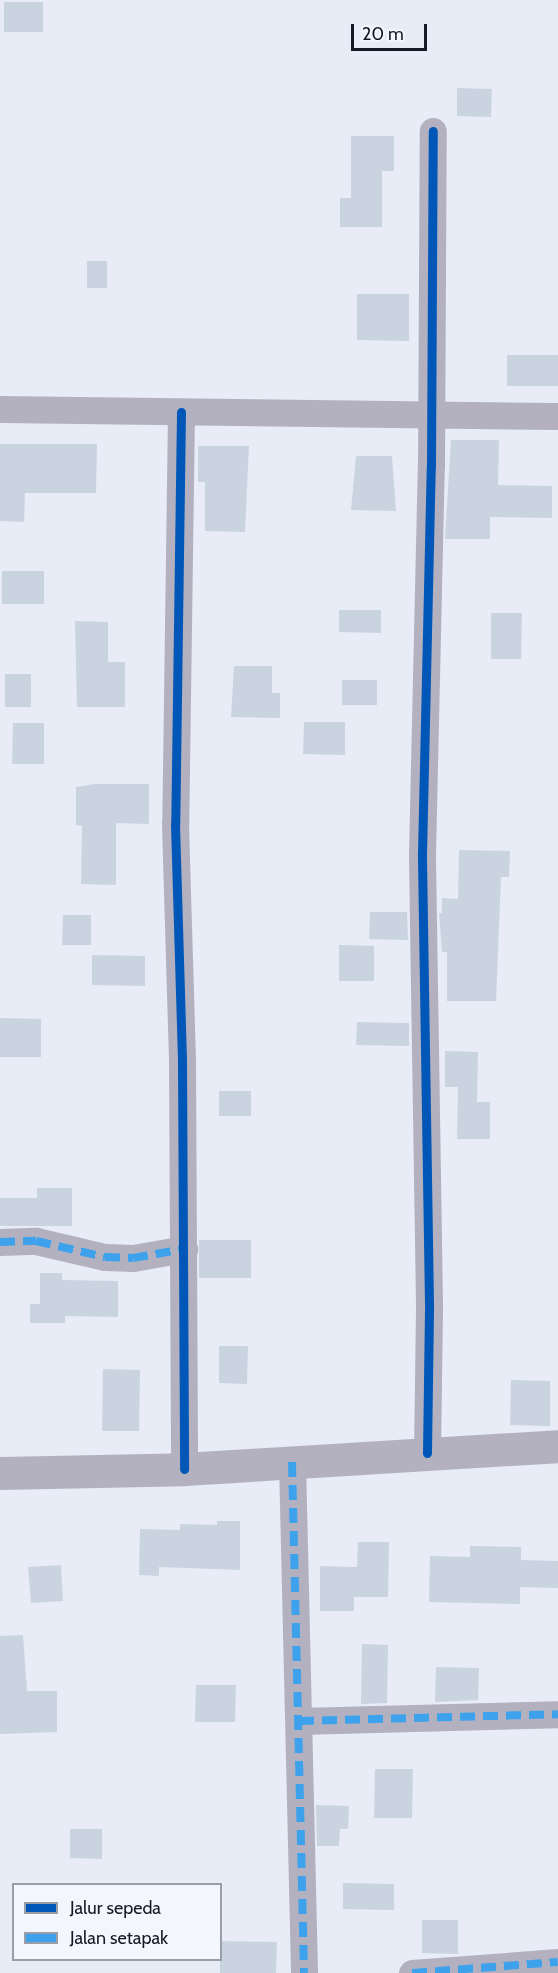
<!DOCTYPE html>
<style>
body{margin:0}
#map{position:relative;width:558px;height:1973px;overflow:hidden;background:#e7ecf7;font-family:Cabin,sans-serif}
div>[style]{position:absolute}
.building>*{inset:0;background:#cad4e0}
.minor>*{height:27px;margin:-13.5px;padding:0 13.5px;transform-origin:13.5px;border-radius:13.5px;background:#b3b1c0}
.tertiary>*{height:33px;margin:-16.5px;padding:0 16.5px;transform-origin:16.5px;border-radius:16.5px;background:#b3b1c0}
.quiet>*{height:8px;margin-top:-4px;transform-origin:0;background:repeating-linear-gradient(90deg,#3da2eb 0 15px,transparent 0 23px)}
.cycleway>*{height:9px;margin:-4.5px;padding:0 4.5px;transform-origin:4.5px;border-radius:4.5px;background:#0057b8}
span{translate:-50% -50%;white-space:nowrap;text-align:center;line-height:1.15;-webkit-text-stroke:4.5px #f3f6fd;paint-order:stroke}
.legend{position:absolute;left:12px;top:1883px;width:210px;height:78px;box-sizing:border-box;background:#f3f6fd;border:2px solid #9a9ea7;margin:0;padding:8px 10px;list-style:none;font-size:18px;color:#151925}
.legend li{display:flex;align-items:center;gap:12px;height:30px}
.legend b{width:30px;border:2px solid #9a9ea7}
.scale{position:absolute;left:351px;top:24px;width:76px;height:27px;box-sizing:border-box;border:3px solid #151925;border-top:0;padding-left:8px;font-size:18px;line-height:21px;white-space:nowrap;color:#151925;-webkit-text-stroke:4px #f3f6fd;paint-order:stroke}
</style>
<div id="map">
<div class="building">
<i style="clip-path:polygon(4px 2px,43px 2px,43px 32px,4px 32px)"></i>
<i style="clip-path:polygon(457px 88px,492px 89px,491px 117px,457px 116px)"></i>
<i style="clip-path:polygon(351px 136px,394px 136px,394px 171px,382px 171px,382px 227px,340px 227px,340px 198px,351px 198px)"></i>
<i style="clip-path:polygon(87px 261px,107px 261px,107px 288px,87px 288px)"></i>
<i style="clip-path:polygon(357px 294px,409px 294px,409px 341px,357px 340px)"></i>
<i style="clip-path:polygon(507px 355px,558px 355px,558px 386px,507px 386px)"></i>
<i style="clip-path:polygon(451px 440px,499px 440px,498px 485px,552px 486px,552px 518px,490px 517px,490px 539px,445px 539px)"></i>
<i style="clip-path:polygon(0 444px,97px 444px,96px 493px,25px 493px,24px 522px,0 521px)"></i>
<i style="clip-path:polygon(198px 446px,249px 446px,245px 532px,205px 531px,205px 482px,198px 482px)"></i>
<i style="clip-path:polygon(356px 456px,392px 456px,396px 511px,351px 510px)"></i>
<i style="clip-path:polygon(2px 571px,44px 571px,44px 604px,2px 604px)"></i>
<i style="clip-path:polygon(339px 610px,381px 610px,381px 633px,339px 632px)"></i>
<i style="clip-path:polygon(491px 613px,522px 613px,521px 659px,491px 659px)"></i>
<i style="clip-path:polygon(75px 621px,108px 622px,108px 662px,125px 662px,125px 707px,77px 707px)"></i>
<i style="clip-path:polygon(234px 666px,272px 666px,272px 693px,280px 693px,280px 718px,231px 717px)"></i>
<i style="clip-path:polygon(5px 674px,31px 674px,31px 707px,5px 707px)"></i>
<i style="clip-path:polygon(342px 680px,377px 680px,377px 705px,342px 705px)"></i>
<i style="clip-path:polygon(304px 722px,345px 722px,345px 755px,303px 754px)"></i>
<i style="clip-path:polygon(13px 723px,44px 723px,44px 764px,12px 764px)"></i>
<i style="clip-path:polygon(95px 784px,149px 784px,149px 824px,116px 823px,116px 885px,81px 884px,82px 826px,76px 825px,76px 787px)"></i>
<i style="clip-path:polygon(459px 850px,510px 851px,509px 877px,501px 877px,496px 1001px,447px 1001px,447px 952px,442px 952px,439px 913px,442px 913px,442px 898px,458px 899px)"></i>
<i style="clip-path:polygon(370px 912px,407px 912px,408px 940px,369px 939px)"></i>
<i style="clip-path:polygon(63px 915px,91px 915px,91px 945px,62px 945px)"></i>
<i style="clip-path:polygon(339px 945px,374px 946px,374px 981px,339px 981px)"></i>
<i style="clip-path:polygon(92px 955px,145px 956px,145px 986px,92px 985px)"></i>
<i style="clip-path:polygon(0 1018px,41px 1019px,41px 1057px,0 1057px)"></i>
<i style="clip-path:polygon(357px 1022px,409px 1023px,409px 1046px,356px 1045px)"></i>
<i style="clip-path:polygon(445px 1051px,478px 1052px,477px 1102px,490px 1102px,490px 1139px,457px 1139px,458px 1087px,445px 1087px)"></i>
<i style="clip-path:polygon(219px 1091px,251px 1091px,251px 1116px,219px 1116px)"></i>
<i style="clip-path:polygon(37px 1188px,72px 1188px,72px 1226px,0 1226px,0 1198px,37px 1198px)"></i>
<i style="clip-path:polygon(199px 1240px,251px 1240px,251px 1278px,199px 1278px)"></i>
<i style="clip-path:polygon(40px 1273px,62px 1273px,62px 1280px,118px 1281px,118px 1317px,65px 1316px,65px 1323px,30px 1323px,30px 1304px,40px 1304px)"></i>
<i style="clip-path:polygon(219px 1346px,248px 1346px,247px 1384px,219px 1383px)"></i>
<i style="clip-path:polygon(103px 1369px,140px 1370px,139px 1431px,102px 1431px)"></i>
<i style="clip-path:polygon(511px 1380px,550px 1381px,550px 1426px,510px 1425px)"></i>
<i style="clip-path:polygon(217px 1521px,240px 1521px,240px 1570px,159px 1567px,159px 1576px,139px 1575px,140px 1529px,180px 1530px,180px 1524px,217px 1525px)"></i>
<i style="clip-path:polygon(358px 1542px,389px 1542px,388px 1597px,354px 1597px,354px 1611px,320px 1611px,320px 1566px,357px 1567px)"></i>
<i style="clip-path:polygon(470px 1546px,521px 1547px,521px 1560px,558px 1561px,558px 1588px,520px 1587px,520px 1604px,429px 1602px,430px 1556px,470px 1557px)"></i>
<i style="clip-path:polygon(61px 1565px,63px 1601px,31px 1603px,28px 1567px)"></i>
<i style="clip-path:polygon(23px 1635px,27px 1691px,57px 1691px,57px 1732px,0 1734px,0 1636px)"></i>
<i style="clip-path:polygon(362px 1644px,388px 1645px,387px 1703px,361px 1704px)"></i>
<i style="clip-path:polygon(436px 1667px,479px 1668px,478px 1700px,435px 1702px)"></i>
<i style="clip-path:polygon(196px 1685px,236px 1685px,235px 1722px,195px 1722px)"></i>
<i style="clip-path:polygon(375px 1769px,413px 1769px,412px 1818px,374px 1818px)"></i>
<i style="clip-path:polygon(316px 1805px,349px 1806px,348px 1829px,340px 1829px,339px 1846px,317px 1846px)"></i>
<i style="clip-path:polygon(70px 1829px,102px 1829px,102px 1859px,70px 1858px)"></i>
<i style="clip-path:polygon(343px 1883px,394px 1884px,394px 1910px,343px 1909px)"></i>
<i style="clip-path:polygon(422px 1920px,458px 1920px,458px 1954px,422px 1953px)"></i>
<i style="clip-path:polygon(220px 1941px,277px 1942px,276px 1973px,220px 1973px)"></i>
</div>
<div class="minor">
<i style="left:0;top:409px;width:558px;rotate:0.72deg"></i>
<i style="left:181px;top:412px;width:412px;rotate:90.8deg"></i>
<i style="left:175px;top:824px;width:238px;rotate:88.3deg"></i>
<i style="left:182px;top:1062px;width:407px;rotate:89.7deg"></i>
<i style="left:0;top:1242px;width:36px;rotate:-2deg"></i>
<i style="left:36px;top:1241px;width:71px;rotate:13.1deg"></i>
<i style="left:105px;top:1257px;width:28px;rotate:2deg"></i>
<i style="left:133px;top:1258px;width:52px;rotate:-10deg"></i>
<i style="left:427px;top:1453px;width:149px;rotate:-89.2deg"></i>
<i style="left:429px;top:1304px;width:450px;rotate:-90.9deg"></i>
<i style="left:422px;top:854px;width:388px;rotate:-88.7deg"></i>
<i style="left:431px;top:466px;width:335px;rotate:-89.7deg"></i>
<i style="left:292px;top:1462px;width:511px;rotate:88.65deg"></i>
<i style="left:299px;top:1721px;width:259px;rotate:-1.5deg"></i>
<i style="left:412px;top:1973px;width:146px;rotate:-4.3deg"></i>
</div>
<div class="tertiary">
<i style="left:0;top:1473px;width:184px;rotate:-1.2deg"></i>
<i style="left:184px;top:1469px;width:375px;rotate:-3.5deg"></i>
</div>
<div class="quiet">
<i style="left:0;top:1242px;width:36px;rotate:-2deg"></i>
<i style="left:36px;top:1241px;width:71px;rotate:13.1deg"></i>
<i style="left:105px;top:1257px;width:28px;rotate:2deg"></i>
<i style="left:133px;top:1258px;width:52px;rotate:-10deg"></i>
<i style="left:292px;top:1462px;width:511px;rotate:88.65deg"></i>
<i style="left:299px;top:1721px;width:259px;rotate:-1.5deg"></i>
<i style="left:412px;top:1973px;width:146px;rotate:-4.3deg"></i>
</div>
<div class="cycleway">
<i style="left:181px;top:412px;width:412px;rotate:90.8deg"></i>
<i style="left:175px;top:824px;width:238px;rotate:88.3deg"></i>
<i style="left:182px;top:1062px;width:407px;rotate:89.7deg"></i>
<i style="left:427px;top:1453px;width:149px;rotate:-89.2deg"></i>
<i style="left:429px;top:1304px;width:450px;rotate:-90.9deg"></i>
<i style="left:422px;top:854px;width:388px;rotate:-88.7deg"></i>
<i style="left:431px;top:466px;width:335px;rotate:-89.7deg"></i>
</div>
<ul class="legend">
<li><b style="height:8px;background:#0057b8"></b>Jalur sepeda</li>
<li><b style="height:8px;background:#3da2eb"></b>Jalan setapak</li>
</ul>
<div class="scale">20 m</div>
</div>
